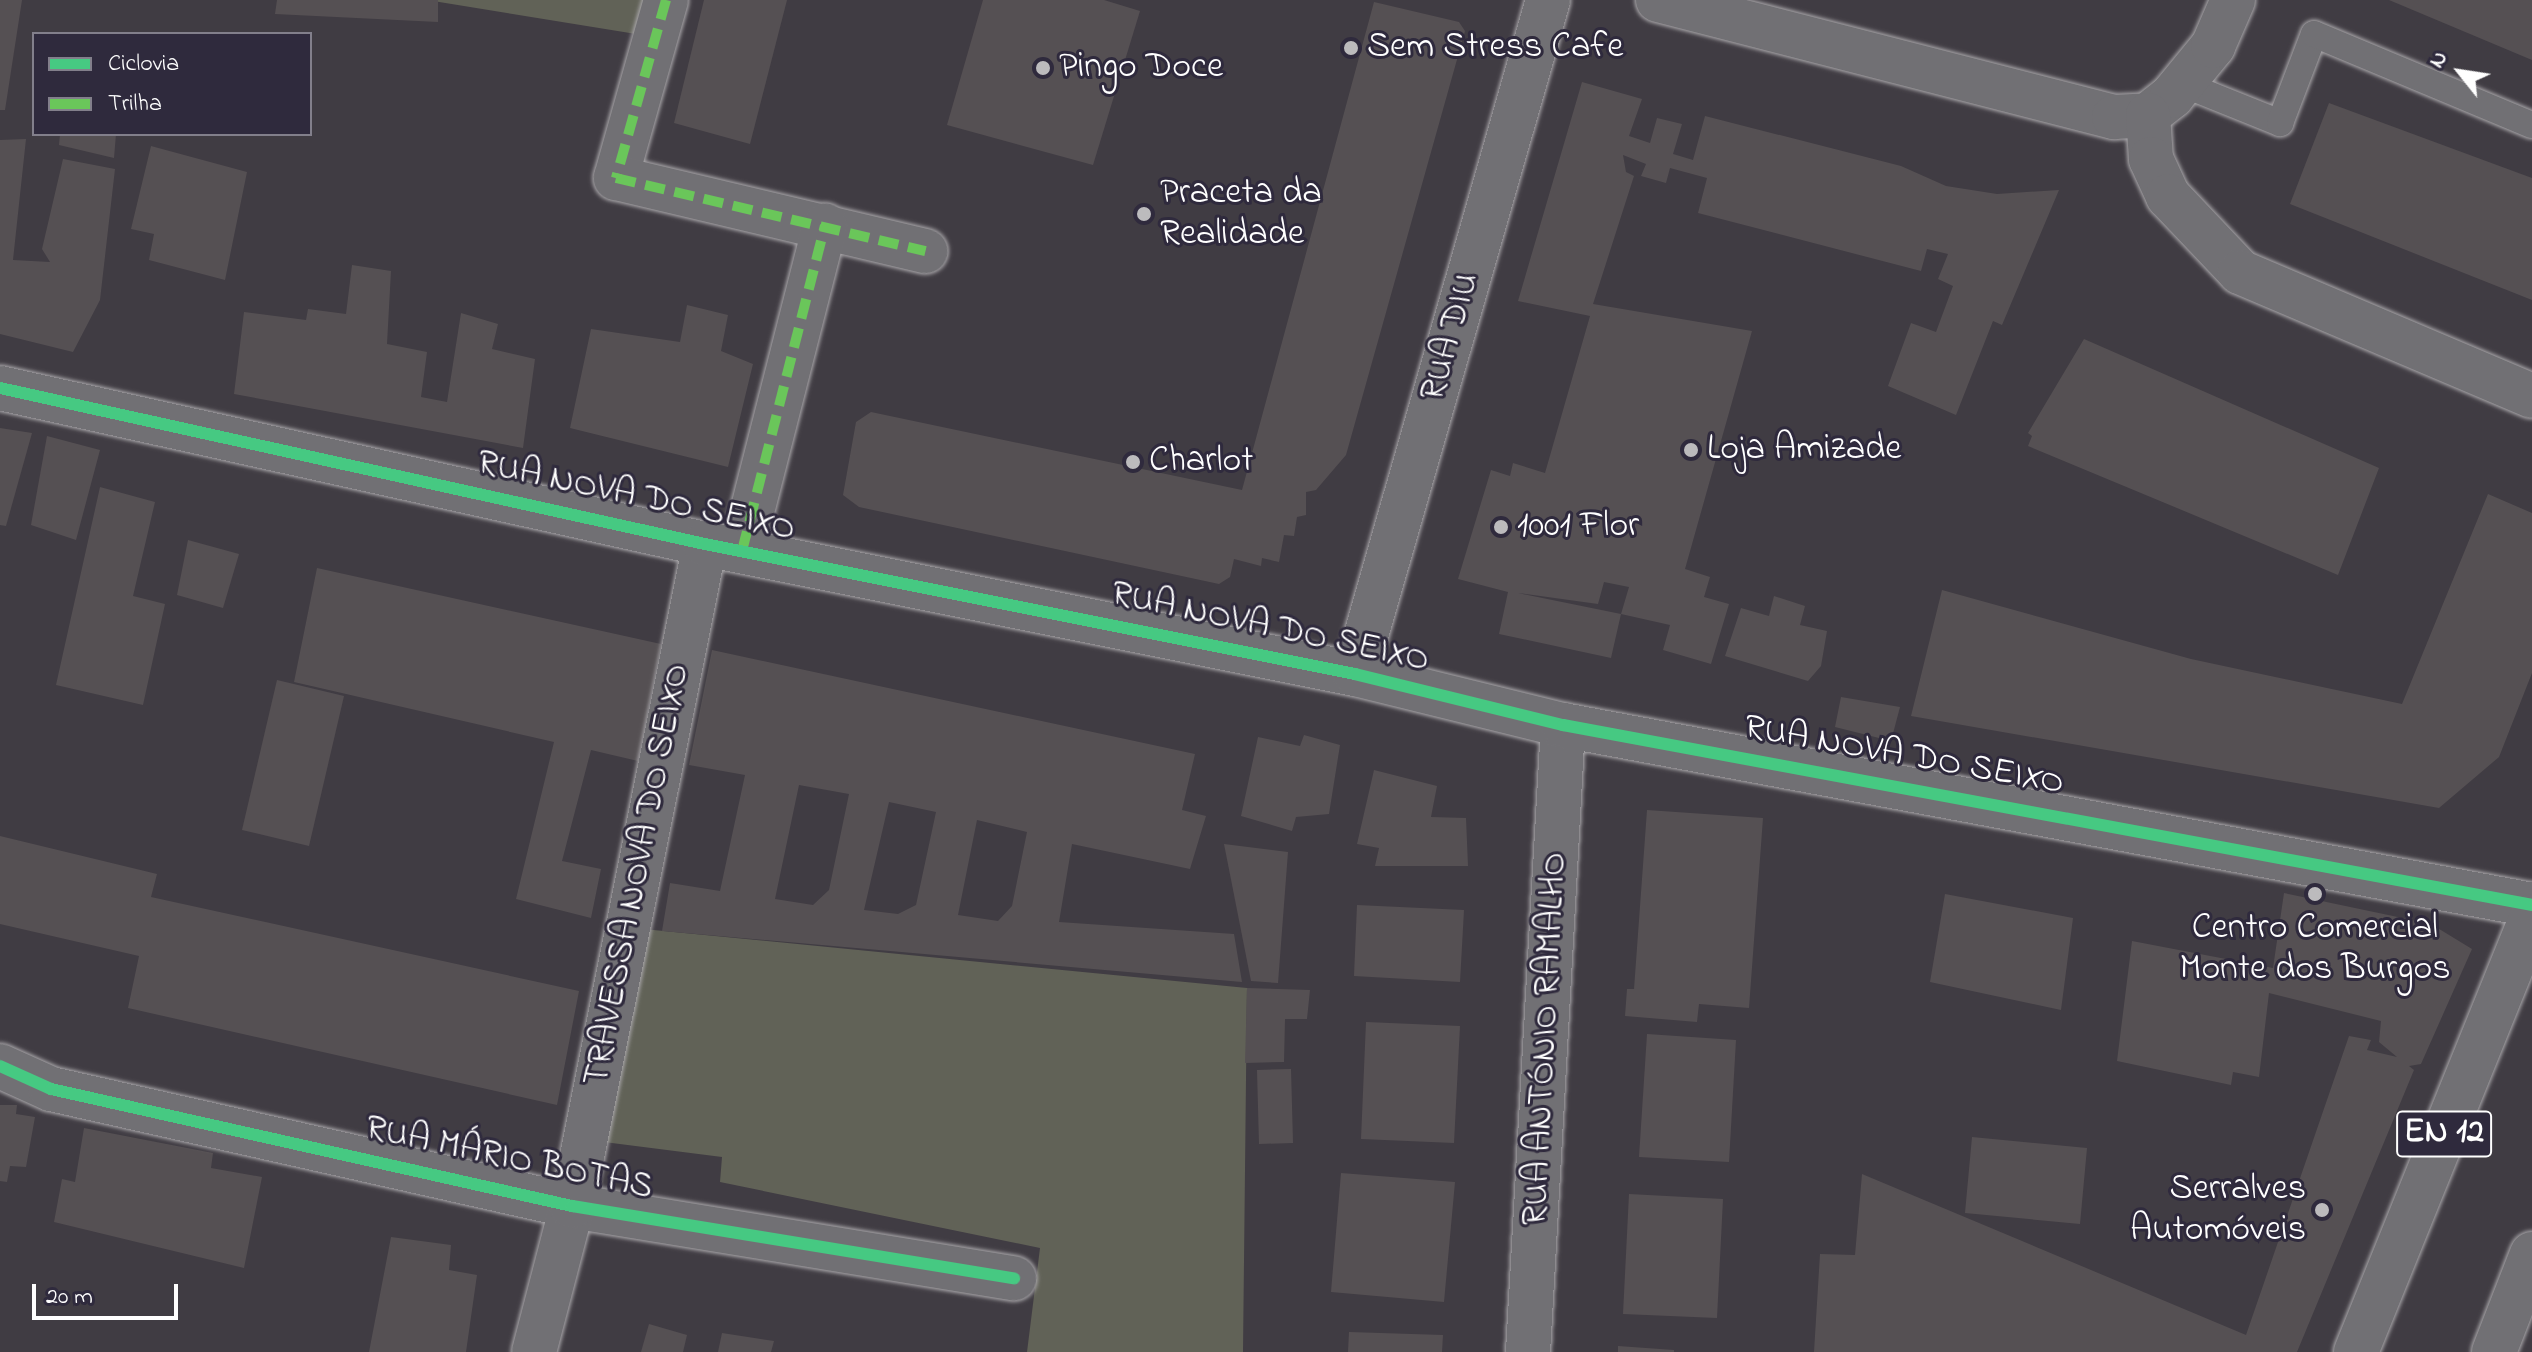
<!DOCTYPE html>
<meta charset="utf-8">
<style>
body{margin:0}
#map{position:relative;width:2532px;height:1352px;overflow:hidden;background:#403c43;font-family:"Indie Flower",sans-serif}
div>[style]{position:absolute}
.green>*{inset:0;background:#616257}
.building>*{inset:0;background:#555053}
.roads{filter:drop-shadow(0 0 2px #a9a7aa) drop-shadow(0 0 2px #a9a7aa)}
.service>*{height:26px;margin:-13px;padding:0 13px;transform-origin:13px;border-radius:13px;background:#717074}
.minor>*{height:44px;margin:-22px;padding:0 22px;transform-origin:22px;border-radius:22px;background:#717074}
.secondary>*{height:44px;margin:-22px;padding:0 22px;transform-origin:22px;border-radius:22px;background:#717074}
.primary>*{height:44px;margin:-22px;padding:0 22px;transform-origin:22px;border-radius:22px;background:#717074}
.quiet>*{height:10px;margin-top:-5px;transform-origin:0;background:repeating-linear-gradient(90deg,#6ac65a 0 20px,transparent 0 30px)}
.cycleway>*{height:12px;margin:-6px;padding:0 6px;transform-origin:6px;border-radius:6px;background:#46c982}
.dots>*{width:22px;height:22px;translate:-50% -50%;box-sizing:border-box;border:4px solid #2f2a3d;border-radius:50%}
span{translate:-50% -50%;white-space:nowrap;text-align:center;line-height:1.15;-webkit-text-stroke:6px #2f2a3d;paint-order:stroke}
.shield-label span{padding:2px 6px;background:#2f2a3d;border:2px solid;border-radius:6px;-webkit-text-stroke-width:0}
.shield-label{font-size:34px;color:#fff;font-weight:700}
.poi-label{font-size:36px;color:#fff}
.left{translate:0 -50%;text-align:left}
.right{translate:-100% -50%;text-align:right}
.street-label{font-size:36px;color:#fff}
.legend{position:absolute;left:32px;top:32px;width:280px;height:104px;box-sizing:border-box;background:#2f2a3d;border:2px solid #827f8b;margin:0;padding:10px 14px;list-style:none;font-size:24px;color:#fff}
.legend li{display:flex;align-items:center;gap:16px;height:40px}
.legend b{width:40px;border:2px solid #827f8b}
.north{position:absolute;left:2420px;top:32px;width:80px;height:80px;-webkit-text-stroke:6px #2f2a3d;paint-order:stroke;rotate:300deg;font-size:22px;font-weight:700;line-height:32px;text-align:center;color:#fff}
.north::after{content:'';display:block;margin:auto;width:28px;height:36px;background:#fff;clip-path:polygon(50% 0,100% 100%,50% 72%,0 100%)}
.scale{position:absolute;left:32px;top:1284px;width:146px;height:36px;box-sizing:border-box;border:4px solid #fff;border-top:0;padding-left:10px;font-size:24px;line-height:28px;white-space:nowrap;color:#fff;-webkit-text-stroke:6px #2f2a3d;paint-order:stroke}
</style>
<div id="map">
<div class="green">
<i style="clip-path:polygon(427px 0,645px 0,636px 34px)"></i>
<i style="clip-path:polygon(643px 929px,1247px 988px,1243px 1352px,1027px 1352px,1040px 1248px,720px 1182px,722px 1157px,604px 1142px)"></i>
</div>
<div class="building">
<i style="clip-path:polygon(0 0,22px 0,5px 110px,0 110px)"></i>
<i style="clip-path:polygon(277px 0,438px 0,438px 22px,275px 14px)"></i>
<i style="clip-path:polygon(704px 0,787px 0,750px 144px,674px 123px)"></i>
<i style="clip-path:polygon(983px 0,1104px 0,1140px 11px,1093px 165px,947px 125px)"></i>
<i style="clip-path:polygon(2389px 0,2532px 0,2532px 60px)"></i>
<i style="clip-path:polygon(1374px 2px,1459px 22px,1465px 31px,1346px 455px,1316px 490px,1306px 492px,1306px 515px,1297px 517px,1294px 536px,1284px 535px,1279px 562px,1262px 558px,1261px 566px,1234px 559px,1230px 577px,1219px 584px,859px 507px,843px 495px,856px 422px,871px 412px,1242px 490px)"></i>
<i style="clip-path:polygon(1582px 82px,1642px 99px,1629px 136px,1650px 143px,1657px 118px,1682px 124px,1673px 154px,1693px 160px,1705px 116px,1901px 166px,1946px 186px,1997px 194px,2059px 190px,2002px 325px,1993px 321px,1956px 415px,1888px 386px,1911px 323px,1936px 332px,1953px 286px,1938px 279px,1948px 254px,1927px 249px,1921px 271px,1698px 213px,1707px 178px,1670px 168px,1666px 183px,1641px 176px,1646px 164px,1623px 155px,1626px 172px,1634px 176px,1593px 304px,1752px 331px,1685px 569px,1710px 577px,1704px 597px,1729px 604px,1711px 664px,1663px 650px,1670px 625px,1621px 614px,1629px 587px,1604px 582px,1598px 604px,1518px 593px,1621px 614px,1611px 658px,1499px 634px,1508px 592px,1458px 579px,1491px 470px,1510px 476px,1513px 463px,1545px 473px,1590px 316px,1518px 301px)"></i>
<i style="clip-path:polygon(2329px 103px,2532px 178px,2532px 300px,2290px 204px)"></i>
<i style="clip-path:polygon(60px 134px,116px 134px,114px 158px,59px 145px)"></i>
<i style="clip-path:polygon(26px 139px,13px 260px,50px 262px,42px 249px,63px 159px,115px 169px,100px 300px,73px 352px,0 334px,0 140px)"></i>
<i style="clip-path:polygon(151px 146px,247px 172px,225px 280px,149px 260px,154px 234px,131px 229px)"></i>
<i style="clip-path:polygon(352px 265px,391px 271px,387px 344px,427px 352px,421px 397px,447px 402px,461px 313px,498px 324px,492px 349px,535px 359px,523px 448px,234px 394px,244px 312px,306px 320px,308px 309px,346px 314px)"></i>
<i style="clip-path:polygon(687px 305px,728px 315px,721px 351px,753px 364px,728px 467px,570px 428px,591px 329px,680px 342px)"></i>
<i style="clip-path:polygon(2084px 339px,2379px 468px,2338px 575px,2028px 446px,2032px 436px,2028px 433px)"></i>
<i style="clip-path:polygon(0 428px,32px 433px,6px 526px,0 525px)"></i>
<i style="clip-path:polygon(47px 436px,100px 450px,76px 540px,31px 525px)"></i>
<i style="clip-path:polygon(100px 487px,155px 502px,133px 596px,165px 604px,143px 705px,56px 685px)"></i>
<i style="clip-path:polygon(2488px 494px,2532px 513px,2532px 673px,2499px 757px,2439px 808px,1911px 716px,1942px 590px,2191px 659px,2402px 704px)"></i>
<i style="clip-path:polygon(188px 540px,239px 554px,223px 608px,177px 595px)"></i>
<i style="clip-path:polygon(317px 568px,661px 644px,638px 761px,591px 750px,562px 861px,601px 869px,591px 918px,516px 899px,554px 742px,294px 682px)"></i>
<i style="clip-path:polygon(1774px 596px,1805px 606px,1800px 625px,1827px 631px,1821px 666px,1808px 681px,1725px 656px,1741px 608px,1769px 616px)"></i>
<i style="clip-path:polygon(evenodd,712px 650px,1195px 754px,1182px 810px,1206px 816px,1190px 869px,1072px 844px,1059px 922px,1234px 934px,1242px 982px,662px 931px,670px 883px,720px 891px,745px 775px,689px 765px,712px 650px,799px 785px,849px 794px,829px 890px,813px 905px,775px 899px,799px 785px,712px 650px,889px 802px,936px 812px,916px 905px,898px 914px,864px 910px,889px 802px,712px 650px,977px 820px,1027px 832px,1012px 906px,998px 921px,958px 915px,977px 820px)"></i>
<i style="clip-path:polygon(277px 680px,344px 696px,309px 846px,242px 830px)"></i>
<i style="clip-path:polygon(1841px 697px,1900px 707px,1891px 741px,1835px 727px)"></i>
<i style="clip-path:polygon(1304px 735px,1340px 745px,1329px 814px,1296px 817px,1292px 831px,1241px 816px,1258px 737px,1300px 746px)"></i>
<i style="clip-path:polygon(1374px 770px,1437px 786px,1431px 817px,1466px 818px,1468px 866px,1375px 866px,1379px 848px,1357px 844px)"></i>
<i style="clip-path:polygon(1647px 810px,1763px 818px,1749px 1008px,1699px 1004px,1697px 1022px,1625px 1016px,1627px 989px,1634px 989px)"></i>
<i style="clip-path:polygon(0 836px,157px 874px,151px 897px,579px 991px,557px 1105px,128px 1008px,139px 956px,0 924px)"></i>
<i style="clip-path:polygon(1224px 844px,1288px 852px,1278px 983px,1251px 981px)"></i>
<i style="clip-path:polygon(2284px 893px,2431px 924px,2472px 949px,2421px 1064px,2409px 1066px,2414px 1070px,2297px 1352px,1814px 1352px,1820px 1254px,1855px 1255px,1862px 1174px,2246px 1335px,2349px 1036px,2371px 1040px,2367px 1050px,2397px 1057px,2379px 1042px,2381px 1021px,2269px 993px,2259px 1077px,2233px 1072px,2231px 1085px,2117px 1061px,2132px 941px,2273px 968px)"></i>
<i style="clip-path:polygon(1945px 894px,2073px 918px,2061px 1010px,1930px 982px)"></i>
<i style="clip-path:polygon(1357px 905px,1464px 910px,1460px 982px,1354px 976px)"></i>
<i style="clip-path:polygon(1247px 988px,1310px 990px,1307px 1019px,1285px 1019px,1284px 1062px,1245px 1063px)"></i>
<i style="clip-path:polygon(1366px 1022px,1460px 1026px,1454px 1143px,1361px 1139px)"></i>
<i style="clip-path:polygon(1647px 1034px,1736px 1040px,1729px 1162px,1639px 1157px)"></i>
<i style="clip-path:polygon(1291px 1069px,1293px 1143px,1259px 1144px,1257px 1070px)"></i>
<i style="clip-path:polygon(0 1105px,17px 1105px,16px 1114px,35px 1117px,26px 1167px,10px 1166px,7px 1182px,0 1181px)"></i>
<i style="clip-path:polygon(84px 1128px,213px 1153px,211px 1168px,262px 1177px,244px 1268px,54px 1222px,62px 1179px,75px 1182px)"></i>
<i style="clip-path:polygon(1972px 1137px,2087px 1148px,2080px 1224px,1965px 1213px)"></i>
<i style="clip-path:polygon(1341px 1173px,1455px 1182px,1444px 1302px,1331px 1292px)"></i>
<i style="clip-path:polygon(1629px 1194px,1723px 1199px,1717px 1318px,1623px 1314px)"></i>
<i style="clip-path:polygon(391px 1237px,451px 1245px,449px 1270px,477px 1275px,466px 1352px,369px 1352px)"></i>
<i style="clip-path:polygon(649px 1324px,687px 1335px,683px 1352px,641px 1352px)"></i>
<i style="clip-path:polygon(1349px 1332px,1443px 1335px,1442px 1352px,1348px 1352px)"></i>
<i style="clip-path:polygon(722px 1333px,774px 1341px,771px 1352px,718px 1352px)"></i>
<i style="clip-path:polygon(1618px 1346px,1674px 1350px,1674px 1352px,1618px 1352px)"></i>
</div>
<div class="roads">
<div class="service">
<i style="left:2183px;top:84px;width:105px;rotate:21.9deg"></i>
<i style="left:2280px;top:123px;width:95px;rotate:-69.1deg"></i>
<i style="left:2314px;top:34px;width:236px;rotate:22.7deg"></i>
</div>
<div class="minor">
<i style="left:666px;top:0;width:185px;rotate:105.7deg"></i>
<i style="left:616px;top:178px;width:318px;rotate:13.3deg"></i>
<i style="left:1658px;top:0;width:471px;rotate:14.4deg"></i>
<i style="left:2114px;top:117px;width:34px;rotate:-3deg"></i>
<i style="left:2148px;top:115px;width:31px;rotate:-38deg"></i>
<i style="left:2172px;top:96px;width:65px;rotate:-50.6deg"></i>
<i style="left:2213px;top:46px;width:50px;rotate:-66.5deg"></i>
<i style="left:2148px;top:115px;width:44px;rotate:86.1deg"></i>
<i style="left:2151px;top:159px;width:41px;rotate:65.3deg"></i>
<i style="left:2168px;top:196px;width:105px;rotate:46.5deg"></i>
<i style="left:2240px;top:272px;width:317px;rotate:23deg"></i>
<i style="left:742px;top:551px;width:336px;rotate:-75.7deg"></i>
<i style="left:1355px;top:674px;width:701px;rotate:-74.02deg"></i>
<i style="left:0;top:1066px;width:56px;rotate:24.3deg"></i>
<i style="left:51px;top:1089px;width:534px;rotate:12.66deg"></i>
<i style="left:572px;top:1206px;width:448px;rotate:9.3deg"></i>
<i style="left:534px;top:1352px;width:151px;rotate:-75.4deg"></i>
<i style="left:572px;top:1206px;width:675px;rotate:-78.64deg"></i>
<i style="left:1528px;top:1352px;width:628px;rotate:-86.8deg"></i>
</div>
<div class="secondary">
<i style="left:0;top:388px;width:722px;rotate:12.48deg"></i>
<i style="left:705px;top:544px;width:663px;rotate:11.31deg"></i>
<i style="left:1355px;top:674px;width:214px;rotate:13.8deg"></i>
<i style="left:1563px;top:725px;width:986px;rotate:10.52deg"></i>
</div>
<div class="primary">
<i style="left:2356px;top:1352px;width:470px;rotate:-68deg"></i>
<i style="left:2494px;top:1352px;width:105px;rotate:-68.8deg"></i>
</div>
</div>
<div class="quiet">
<i style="left:666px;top:0;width:185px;rotate:105.7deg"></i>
<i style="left:616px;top:178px;width:318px;rotate:13.3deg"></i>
<i style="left:742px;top:551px;width:336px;rotate:-75.7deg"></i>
</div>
<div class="cycleway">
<i style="left:0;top:388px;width:722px;rotate:12.48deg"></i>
<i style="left:705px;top:544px;width:663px;rotate:11.31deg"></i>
<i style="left:1355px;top:674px;width:214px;rotate:13.8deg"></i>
<i style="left:1563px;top:725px;width:986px;rotate:10.52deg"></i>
<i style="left:0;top:1066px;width:56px;rotate:24.3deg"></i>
<i style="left:51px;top:1089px;width:534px;rotate:12.66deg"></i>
<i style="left:572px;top:1206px;width:448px;rotate:9.3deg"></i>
</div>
<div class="dots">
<i style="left:1351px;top:48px;background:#bcbbbd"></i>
<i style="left:1043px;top:68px;background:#bcbbbd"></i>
<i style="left:1144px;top:214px;background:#bcbbbd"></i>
<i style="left:1691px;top:450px;background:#bcbbbd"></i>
<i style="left:1133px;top:462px;background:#bcbbbd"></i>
<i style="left:1501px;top:527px;background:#bcbbbd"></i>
<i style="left:2315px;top:894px;background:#bcbbbd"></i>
<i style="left:2322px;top:1210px;background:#bcbbbd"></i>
</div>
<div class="shield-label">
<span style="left:2444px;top:1134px">EN 12</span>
</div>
<div class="poi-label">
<span class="left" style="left:1367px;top:48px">Sem Stress Cafe</span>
<span class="left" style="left:1059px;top:68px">Pingo Doce</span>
<span class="left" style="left:1160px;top:214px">Praceta da<br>Realidade</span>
<span class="left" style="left:1707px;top:450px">Loja Amizade</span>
<span class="left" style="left:1149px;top:462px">Charlot</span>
<span class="left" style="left:1517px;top:527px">1001 Flor</span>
<span style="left:2315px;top:949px">Centro Comercial<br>Monte dos Burgos</span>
<span class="right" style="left:2306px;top:1210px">Serralves<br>Automóveis</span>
</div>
<div class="street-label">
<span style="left:1451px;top:337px;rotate:-74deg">RUA DIU</span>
<span style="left:636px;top:497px;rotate:12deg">RUA NOVA DO SEIXO</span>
<span style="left:1270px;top:628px;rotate:12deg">RUA NOVA DO SEIXO</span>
<span style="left:1904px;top:756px;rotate:10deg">RUA NOVA DO SEIXO</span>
<span style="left:638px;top:875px;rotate:-79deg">TRAVESSA NOVA DO SEIXO</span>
<span style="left:1546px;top:1039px;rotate:-87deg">RUA ANTÓNIO RAMALHO</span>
<span style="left:509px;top:1159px;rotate:12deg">RUA MÁRIO BOTAS</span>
</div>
<ul class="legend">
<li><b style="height:10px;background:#46c982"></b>Ciclovia</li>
<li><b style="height:10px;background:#6ac65a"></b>Trilha</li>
</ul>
<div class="north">N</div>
<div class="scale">20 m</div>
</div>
